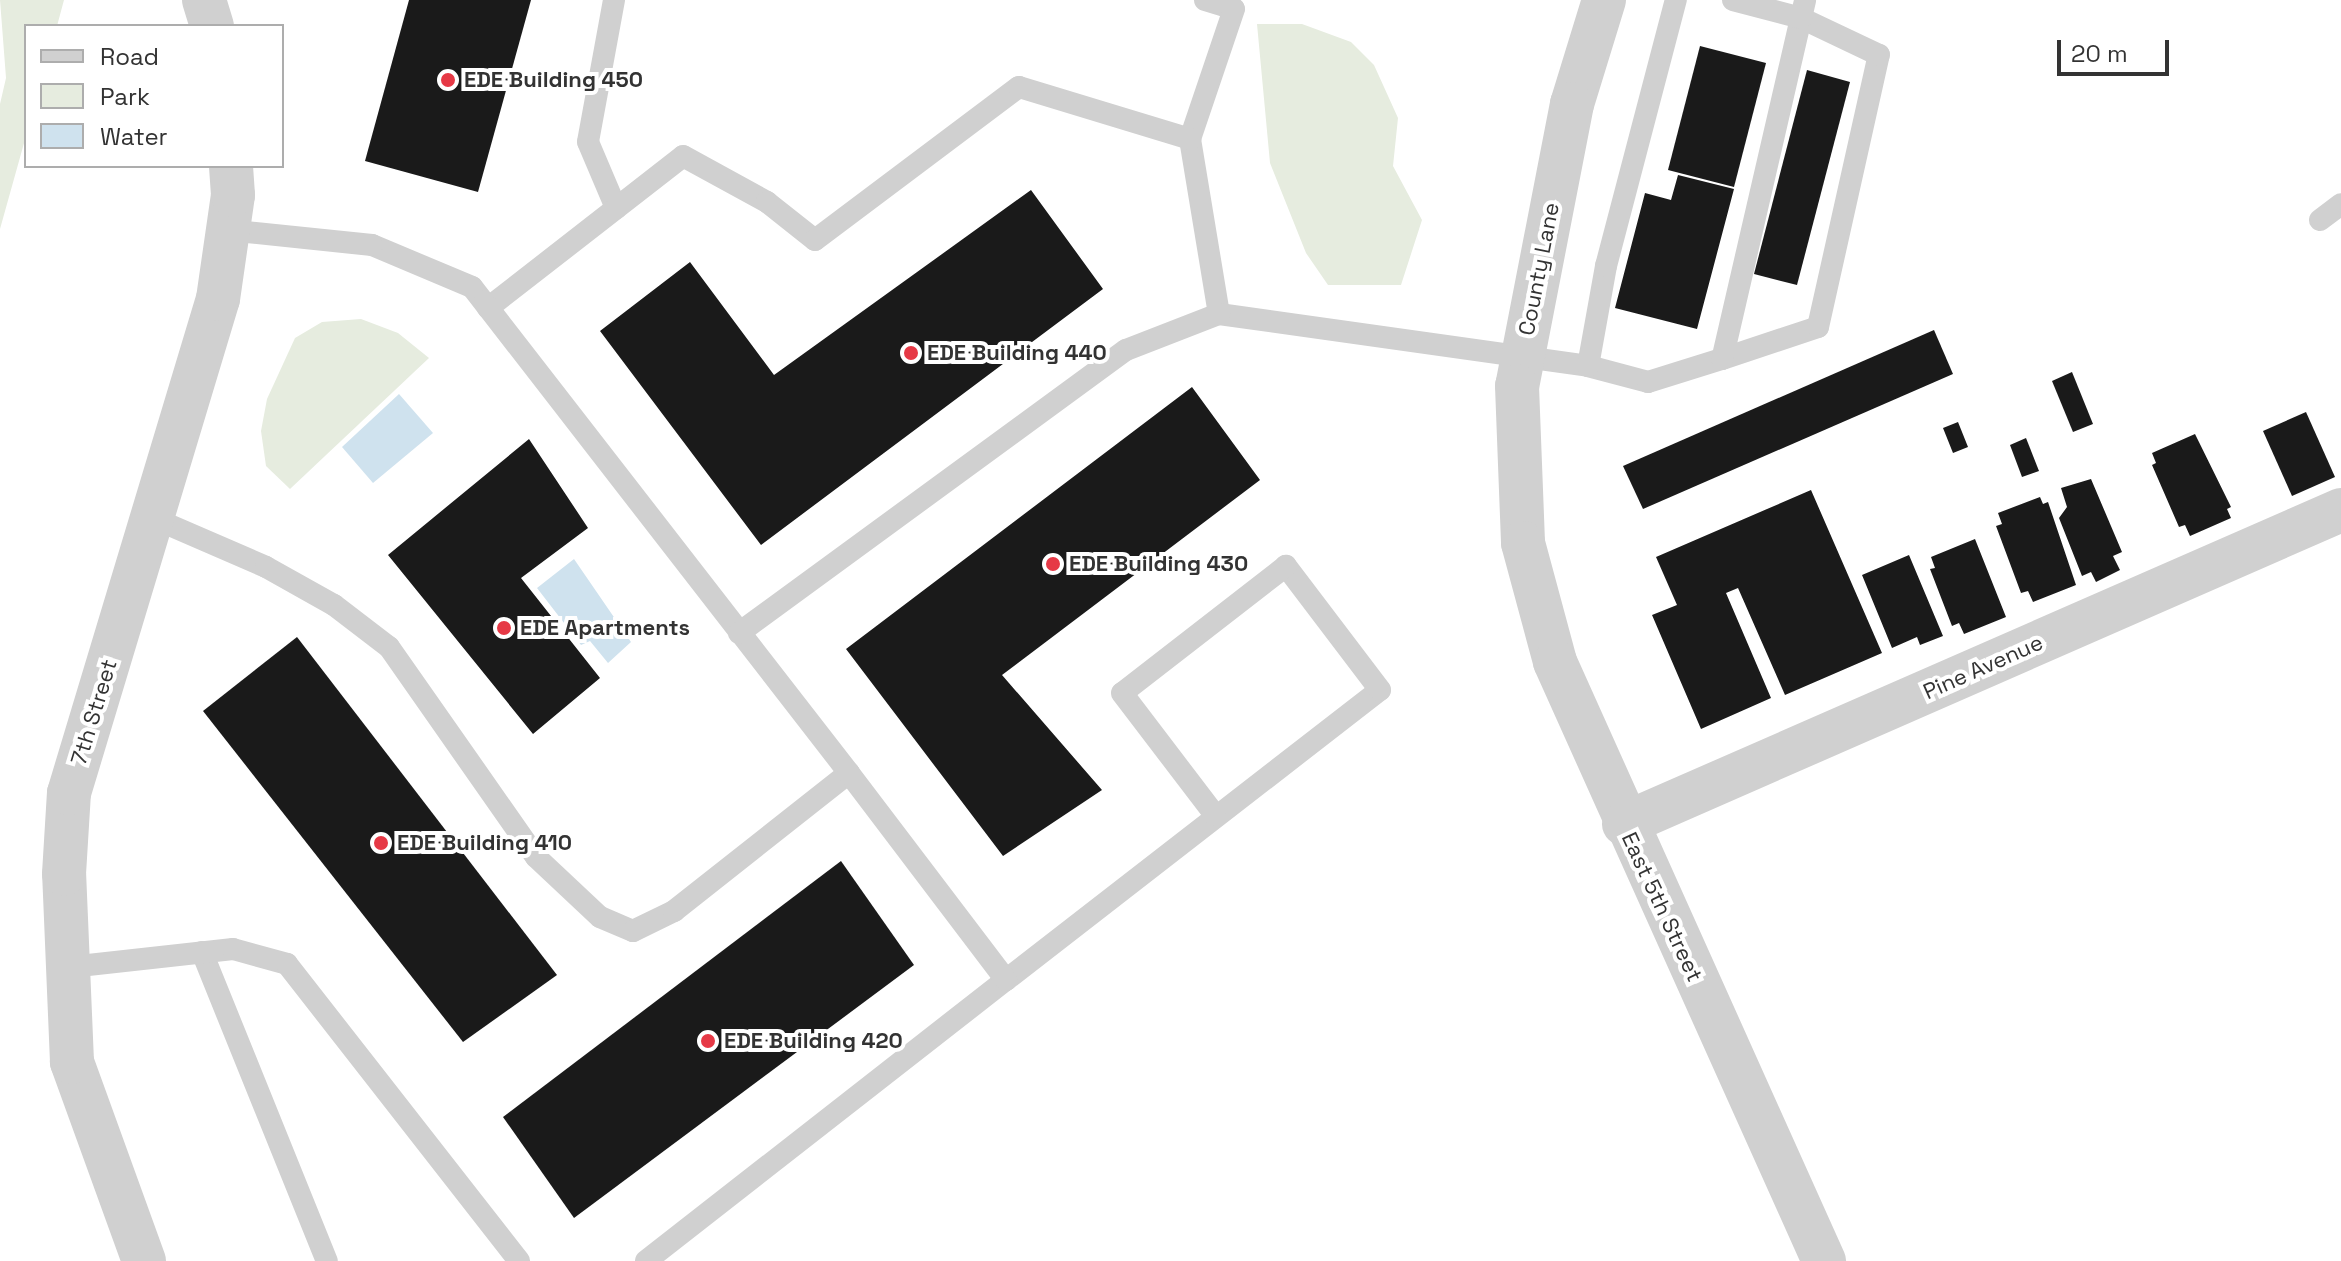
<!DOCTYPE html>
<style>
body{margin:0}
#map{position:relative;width:2341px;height:1261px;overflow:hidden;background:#fff;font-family:"Space Grotesk",sans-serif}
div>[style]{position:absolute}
.green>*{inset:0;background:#e6ecdf}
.water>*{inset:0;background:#cfe2ee}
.building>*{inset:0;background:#1a1a1a}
.lane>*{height:22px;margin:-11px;padding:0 11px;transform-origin:11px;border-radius:11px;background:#d0d0d0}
.street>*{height:44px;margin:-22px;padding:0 22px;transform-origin:22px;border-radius:22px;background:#d0d0d0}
.dots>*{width:22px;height:22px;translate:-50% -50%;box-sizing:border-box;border:4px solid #fff;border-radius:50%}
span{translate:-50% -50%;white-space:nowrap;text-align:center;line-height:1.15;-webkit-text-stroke:8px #fff;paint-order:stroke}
.poi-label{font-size:22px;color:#333;font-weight:700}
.left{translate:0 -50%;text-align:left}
.street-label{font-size:22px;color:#333}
.legend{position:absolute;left:24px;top:24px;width:260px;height:144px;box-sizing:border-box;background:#fff;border:2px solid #adadad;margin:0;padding:10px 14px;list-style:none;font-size:24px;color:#333}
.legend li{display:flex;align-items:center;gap:16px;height:40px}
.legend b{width:40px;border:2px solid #adadad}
.scale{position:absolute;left:2057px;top:40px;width:112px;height:36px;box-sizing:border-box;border:4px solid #333;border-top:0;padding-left:10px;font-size:24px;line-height:28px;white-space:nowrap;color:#333;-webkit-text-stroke:6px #fff;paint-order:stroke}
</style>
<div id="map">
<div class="green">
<i style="clip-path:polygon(0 0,64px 0,57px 26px,26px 26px,26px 136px,0 229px,0 104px,6px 78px)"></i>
<i style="clip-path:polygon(1257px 24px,1302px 24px,1351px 42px,1374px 65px,1398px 118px,1393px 166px,1422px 220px,1401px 285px,1328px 285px,1306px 253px,1270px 163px)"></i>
<i style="clip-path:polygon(361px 319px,398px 333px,429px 358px,290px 489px,266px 466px,261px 431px,267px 399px,295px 338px,322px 322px)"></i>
</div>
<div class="water">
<i style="clip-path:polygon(399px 394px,433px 433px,373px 483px,342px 447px)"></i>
<i style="clip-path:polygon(574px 559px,631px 642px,608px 663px,590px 641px,581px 645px,537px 588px)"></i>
</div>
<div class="building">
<i style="clip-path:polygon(409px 0,531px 0,478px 192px,365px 161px)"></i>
<i style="clip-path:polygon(1700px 46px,1766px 63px,1734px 187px,1668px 170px)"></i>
<i style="clip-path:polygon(1807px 70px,1850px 82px,1797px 285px,1754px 274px)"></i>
<i style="clip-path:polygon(1678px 175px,1734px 189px,1697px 329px,1615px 308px,1645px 193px,1671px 200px)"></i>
<i style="clip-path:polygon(1031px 190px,1103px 289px,761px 545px,600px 331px,690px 262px,774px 375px)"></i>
<i style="clip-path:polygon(1934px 330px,1953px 374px,1643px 509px,1623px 466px)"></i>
<i style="clip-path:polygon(2072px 372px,2093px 424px,2073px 432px,2052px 381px)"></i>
<i style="clip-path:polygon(1192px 387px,1260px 480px,1002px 675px,1102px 790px,1003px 856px,846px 649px)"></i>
<i style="clip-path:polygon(2306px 412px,2335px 477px,2292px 496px,2263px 431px)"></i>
<i style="clip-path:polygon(1958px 422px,1968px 447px,1953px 453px,1943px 428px)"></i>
<i style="clip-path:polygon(2195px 434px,2231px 507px,2227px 509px,2231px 518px,2190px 536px,2185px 525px,2179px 527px,2152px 465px,2156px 463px,2152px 453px)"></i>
<i style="clip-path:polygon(2026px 438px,2039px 471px,2022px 477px,2010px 445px)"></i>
<i style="clip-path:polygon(529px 439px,588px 528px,521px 578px,600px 678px,533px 734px,388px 555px)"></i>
<i style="clip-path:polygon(2091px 479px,2122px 552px,2113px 556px,2120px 570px,2096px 582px,2091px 572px,2082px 576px,2059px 518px,2067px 507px,2061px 488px)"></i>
<i style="clip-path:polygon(1811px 490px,1882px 653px,1785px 695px,1738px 588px,1726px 593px,1771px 698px,1701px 729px,1652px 615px,1677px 605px,1656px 557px)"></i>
<i style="clip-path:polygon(2040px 497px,2043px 504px,2048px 502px,2076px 585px,2033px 602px,2028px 591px,2021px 593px,1996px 526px,2002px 524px,1998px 513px)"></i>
<i style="clip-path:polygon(1975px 539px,2006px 617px,1964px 634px,1959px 623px,1952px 626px,1930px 569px,1935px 568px,1931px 557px)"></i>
<i style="clip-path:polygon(1909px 555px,1943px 636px,1920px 645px,1917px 637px,1892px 648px,1862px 575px)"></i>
<i style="clip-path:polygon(297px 637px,557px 975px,463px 1042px,203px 711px)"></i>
<i style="clip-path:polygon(841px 861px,914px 965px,574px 1218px,503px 1117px)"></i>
</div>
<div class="lane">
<i style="left:614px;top:0;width:144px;rotate:100.4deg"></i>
<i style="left:588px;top:142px;width:72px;rotate:67deg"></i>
<i style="left:1205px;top:0;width:30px;rotate:17deg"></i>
<i style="left:1234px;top:9px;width:137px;rotate:108.7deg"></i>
<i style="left:1190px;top:139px;width:177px;rotate:80.6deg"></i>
<i style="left:1219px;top:314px;width:373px;rotate:8deg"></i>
<i style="left:1588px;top:366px;width:62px;rotate:14.9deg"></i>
<i style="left:1648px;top:382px;width:77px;rotate:-17.3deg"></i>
<i style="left:1722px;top:359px;width:101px;rotate:-18.4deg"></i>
<i style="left:1818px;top:327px;width:279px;rotate:-77.4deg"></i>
<i style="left:1879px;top:55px;width:86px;rotate:-154.6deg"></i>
<i style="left:1801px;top:18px;width:350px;rotate:103deg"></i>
<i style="left:1733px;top:0;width:70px;rotate:14.8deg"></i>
<i style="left:1801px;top:18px;width:18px;rotate:-77deg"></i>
<i style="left:2320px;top:220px;width:26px;rotate:-37deg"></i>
<i style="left:488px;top:308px;width:247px;rotate:-37.9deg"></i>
<i style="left:683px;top:156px;width:96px;rotate:28.7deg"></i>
<i style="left:767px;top:202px;width:61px;rotate:38.4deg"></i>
<i style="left:815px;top:240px;width:255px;rotate:-36.9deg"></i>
<i style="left:1019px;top:87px;width:179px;rotate:16.9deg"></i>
<i style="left:1588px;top:366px;width:102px;rotate:-79.8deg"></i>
<i style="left:1606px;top:266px;width:275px;rotate:-75.3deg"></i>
<i style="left:153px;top:518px;width:123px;rotate:23.4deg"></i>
<i style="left:266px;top:567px;width:78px;rotate:29.2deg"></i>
<i style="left:334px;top:605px;width:69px;rotate:37.4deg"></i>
<i style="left:389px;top:647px;width:256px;rotate:55deg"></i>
<i style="left:536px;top:857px;width:88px;rotate:43.2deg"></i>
<i style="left:600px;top:917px;width:36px;rotate:23deg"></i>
<i style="left:633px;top:931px;width:46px;rotate:-26deg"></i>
<i style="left:674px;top:911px;width:223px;rotate:-38.3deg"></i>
<i style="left:849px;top:773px;width:615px;rotate:-127.8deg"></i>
<i style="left:472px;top:287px;width:108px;rotate:-157.2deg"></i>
<i style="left:372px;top:245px;width:145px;rotate:-174.1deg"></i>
<i style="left:739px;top:633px;width:479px;rotate:-36.2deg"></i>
<i style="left:1126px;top:350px;width:100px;rotate:-21.2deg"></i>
<i style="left:202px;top:952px;width:333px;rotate:68deg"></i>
<i style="left:70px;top:967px;width:164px;rotate:-6.3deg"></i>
<i style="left:233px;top:949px;width:56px;rotate:15.5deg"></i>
<i style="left:287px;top:964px;width:377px;rotate:52deg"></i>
<i style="left:1006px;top:980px;width:473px;rotate:-37.8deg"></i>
<i style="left:1380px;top:690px;width:156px;rotate:-127.2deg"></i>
<i style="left:1286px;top:566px;width:207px;rotate:142.2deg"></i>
<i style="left:1122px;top:693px;width:153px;rotate:52.7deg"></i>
<i style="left:646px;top:1261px;width:457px;rotate:-38deg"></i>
<i style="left:1006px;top:980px;width:260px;rotate:-127.2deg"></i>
</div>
<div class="street">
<i style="left:204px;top:0;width:27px;rotate:73deg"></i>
<i style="left:1604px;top:0;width:109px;rotate:107.1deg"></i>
<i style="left:1572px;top:104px;width:287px;rotate:101deg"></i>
<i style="left:1517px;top:386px;width:157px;rotate:87.8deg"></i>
<i style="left:1523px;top:543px;width:123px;rotate:74.9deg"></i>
<i style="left:1555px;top:662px;width:657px;rotate:65.82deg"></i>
<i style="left:1624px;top:824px;width:783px;rotate:-23.65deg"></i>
<i style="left:144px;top:1261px;width:212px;rotate:-109.9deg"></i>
<i style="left:72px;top:1062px;width:188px;rotate:-92.4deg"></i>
<i style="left:64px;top:874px;width:81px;rotate:-86.5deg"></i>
<i style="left:69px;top:793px;width:516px;rotate:-73.22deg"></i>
<i style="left:218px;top:299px;width:105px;rotate:-81.8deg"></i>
<i style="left:233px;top:195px;width:29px;rotate:-94deg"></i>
</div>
<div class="dots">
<i style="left:448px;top:80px;background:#e63946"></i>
<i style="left:911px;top:353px;background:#e63946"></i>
<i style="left:1053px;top:564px;background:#e63946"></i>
<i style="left:504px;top:628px;background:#e63946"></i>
<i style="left:381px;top:843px;background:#e63946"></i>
<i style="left:708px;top:1041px;background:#e63946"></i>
</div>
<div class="poi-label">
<span class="left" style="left:464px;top:80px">EDE Building 450</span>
<span class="left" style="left:927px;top:353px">EDE Building 440</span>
<span class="left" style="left:1069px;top:564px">EDE Building 430</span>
<span class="left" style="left:520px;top:628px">EDE Apartments</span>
<span class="left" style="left:397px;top:843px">EDE Building 410</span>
<span class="left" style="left:724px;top:1041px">EDE Building 420</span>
</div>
<div class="street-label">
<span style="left:1539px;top:269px;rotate:-79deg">County Lane</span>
<span style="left:1983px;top:667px;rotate:-24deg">Pine Avenue</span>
<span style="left:94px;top:712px;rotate:-73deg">7th Street</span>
<span style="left:1662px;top:907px;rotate:65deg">East 5th Street</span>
</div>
<ul class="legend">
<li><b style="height:10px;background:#d0d0d0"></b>Road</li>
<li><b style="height:22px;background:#e6ecdf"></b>Park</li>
<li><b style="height:22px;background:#cfe2ee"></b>Water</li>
</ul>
<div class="scale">20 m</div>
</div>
